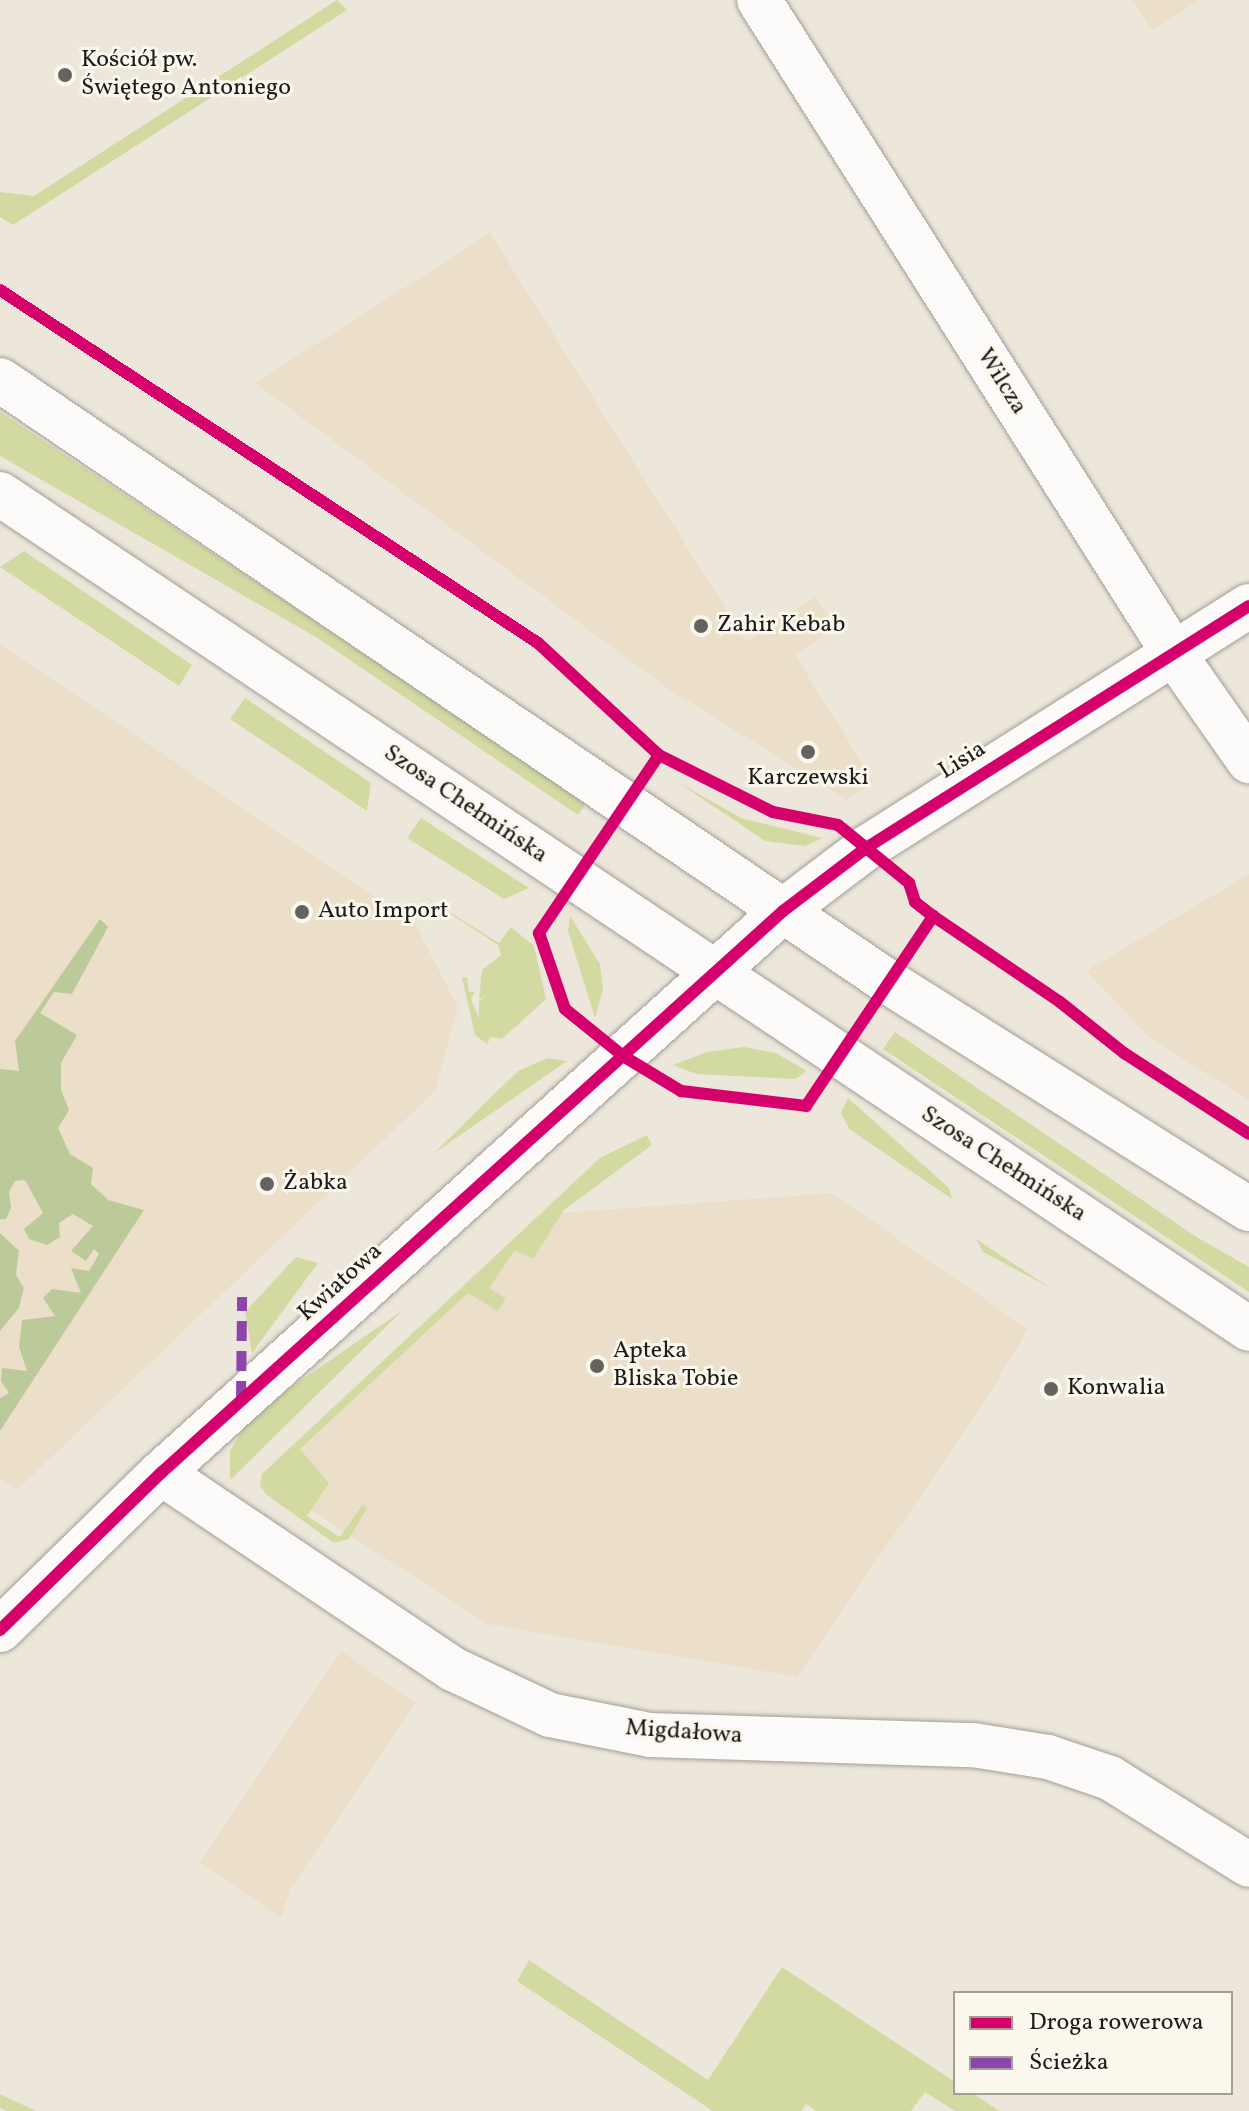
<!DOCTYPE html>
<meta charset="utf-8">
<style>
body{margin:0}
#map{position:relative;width:1249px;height:2111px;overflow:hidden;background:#ede7db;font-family:Vollkorn,serif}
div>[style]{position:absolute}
.built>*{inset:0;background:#ecdfc9}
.green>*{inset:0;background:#d2daa1}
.forest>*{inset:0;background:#bcca9a}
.roads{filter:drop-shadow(0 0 2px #a29e97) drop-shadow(0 0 2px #a29e97)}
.minor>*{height:44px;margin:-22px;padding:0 22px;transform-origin:22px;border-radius:22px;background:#fcfbfa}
.secondary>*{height:44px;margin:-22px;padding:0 22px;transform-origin:22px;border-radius:22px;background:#fcfbfa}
.quiet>*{height:10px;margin-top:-5px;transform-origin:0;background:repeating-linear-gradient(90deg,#8e44ad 0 20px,transparent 0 30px)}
.cycleway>*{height:12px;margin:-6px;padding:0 6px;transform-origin:6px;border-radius:6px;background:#d6006c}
.dots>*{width:22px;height:22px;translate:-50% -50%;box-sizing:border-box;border:4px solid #fbf7ec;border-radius:50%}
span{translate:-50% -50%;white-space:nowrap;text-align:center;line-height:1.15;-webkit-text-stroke:6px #fbf7ec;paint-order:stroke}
.poi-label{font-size:24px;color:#1c1c1c}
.left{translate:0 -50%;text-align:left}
.street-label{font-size:24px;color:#1c1c1c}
.legend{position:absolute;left:953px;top:1991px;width:280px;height:104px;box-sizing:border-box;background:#fbf7ec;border:2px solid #a29f99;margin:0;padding:10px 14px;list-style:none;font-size:24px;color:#1c1c1c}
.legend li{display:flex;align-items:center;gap:16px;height:40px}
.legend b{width:40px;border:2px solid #a29f99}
</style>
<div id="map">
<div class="built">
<i style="clip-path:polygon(1131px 0,1200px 0,1152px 31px)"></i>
<i style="clip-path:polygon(490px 233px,746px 641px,816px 597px,835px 628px,795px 655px,874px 782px,847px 800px,670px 690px,255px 383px)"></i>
<i style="clip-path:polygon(0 644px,415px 924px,458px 1007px,435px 1091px,17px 1490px,0 1480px)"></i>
<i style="clip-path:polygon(1249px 874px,1249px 1101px,1148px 1036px,1086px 971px)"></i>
<i style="clip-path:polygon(832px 1193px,1028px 1329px,984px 1403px,797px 1677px,487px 1624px,261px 1478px,548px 1214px)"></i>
<i style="clip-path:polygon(341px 1651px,416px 1703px,292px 1886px,281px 1918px,200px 1863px)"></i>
</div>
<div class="green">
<i style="clip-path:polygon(337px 0,347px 10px,13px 225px,0 217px,0 192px,34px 196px)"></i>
<i style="clip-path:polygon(0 412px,587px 802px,578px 815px,316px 637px,0 456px)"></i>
<i style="clip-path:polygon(24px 551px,192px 665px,179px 686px,0 567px)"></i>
<i style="clip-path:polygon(245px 698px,371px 783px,367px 811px,230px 719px)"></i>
<i style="clip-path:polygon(676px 781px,741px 818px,822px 838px,805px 846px,765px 841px)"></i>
<i style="clip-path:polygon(421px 818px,529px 888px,504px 899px,407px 838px)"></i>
<i style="clip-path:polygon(411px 888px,499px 943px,511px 927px,534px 946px,546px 999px,502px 1039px,491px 1037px,487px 1044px,475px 1035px,462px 978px,467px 977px,469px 992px,475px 992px,471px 999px,479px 1018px,479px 1001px,486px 996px,479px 999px,482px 970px,501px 955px,498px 945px)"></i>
<i style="clip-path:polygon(570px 916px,600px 964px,603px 989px,595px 1018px,568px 931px)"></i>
<i style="clip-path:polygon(895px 1032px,1195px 1236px,1249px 1267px,1249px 1292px,883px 1049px)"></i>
<i style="clip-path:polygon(744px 1047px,776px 1053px,807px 1071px,795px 1079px,696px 1074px,673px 1065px,707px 1052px)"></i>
<i style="clip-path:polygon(548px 1058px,567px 1061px,433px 1154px,518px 1071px)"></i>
<i style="clip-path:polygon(848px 1098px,949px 1188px,952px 1199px,849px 1129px,841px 1113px)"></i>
<i style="clip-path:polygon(647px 1135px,652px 1145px,564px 1210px,533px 1259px,515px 1250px,489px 1288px,506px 1298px,498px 1311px,468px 1293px,300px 1449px,329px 1483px,307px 1516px,340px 1537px,363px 1504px,367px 1508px,349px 1539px,334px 1543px,267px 1495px,260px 1486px,262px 1474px,600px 1158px)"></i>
<i style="clip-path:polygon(976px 1239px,1052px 1289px,983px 1252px)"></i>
<i style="clip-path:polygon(296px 1257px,318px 1263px,252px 1353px,245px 1312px)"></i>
<i style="clip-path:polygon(403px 1310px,230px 1480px,230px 1451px,244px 1428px,284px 1392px)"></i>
<i style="clip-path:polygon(529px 1960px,708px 2080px,782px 1967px,955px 2082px,955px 2093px,972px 2093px,1000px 2111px,955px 2111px,925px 2092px,911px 2111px,817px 2111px,806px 2104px,801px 2111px,713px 2111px,517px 1981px)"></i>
<i style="clip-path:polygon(0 2094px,36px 2111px,7px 2111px,0 2108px)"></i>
</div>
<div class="forest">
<i style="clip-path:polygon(100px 919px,108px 927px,72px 994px,54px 992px,40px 1013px,77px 1035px,61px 1063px,61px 1090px,69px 1110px,58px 1128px,70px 1154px,93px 1168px,91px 1184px,108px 1200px,144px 1210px,0 1431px,0 1398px,9px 1393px,1px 1381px,2px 1368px,27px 1371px,19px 1347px,22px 1320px,55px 1316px,43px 1298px,52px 1289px,81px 1293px,71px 1268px,89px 1271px,99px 1254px,94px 1249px,86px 1261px,71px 1251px,93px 1226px,73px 1214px,59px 1223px,60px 1237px,47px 1245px,29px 1239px,24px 1229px,43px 1213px,25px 1180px,15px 1181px,9px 1192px,11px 1208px,6px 1219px,0 1219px,0 1069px,19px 1071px,15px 1041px)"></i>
<i style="clip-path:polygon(0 1233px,19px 1251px,16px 1275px,24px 1288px,19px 1308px,0 1331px)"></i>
</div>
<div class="roads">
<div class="minor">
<i style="left:759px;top:0;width:775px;rotate:57.6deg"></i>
<i style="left:1174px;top:654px;width:131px;rotate:55deg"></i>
<i style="left:161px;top:1473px;width:352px;rotate:33.9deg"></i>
<i style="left:453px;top:1669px;width:107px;rotate:25.4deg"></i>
<i style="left:550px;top:1715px;width:102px;rotate:11.3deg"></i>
<i style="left:650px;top:1735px;width:323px;rotate:1.8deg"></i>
<i style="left:973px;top:1745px;width:76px;rotate:9.1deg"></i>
<i style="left:1048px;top:1757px;width:65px;rotate:18.7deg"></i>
<i style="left:1110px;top:1778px;width:164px;rotate:32deg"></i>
<i style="left:0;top:1630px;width:225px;rotate:-44.3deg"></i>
<i style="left:161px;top:1473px;width:838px;rotate:-42.1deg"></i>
<i style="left:783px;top:911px;width:104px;rotate:-37.2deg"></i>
<i style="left:866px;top:848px;width:453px;rotate:-32.3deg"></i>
</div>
<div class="secondary">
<i style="left:0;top:380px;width:1073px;rotate:34.13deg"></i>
<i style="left:888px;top:982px;width:426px;rotate:32.2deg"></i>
<i style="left:0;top:494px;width:1502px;rotate:33.76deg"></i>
</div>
</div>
<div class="quiet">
<i style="left:241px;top:1401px;width:104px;rotate:-89.4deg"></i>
</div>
<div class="cycleway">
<i style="left:0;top:290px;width:643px;rotate:33.27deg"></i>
<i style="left:538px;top:643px;width:165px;rotate:42.8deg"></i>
<i style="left:659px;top:755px;width:127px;rotate:26.6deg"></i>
<i style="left:773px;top:812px;width:66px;rotate:11.3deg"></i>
<i style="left:838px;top:825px;width:92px;rotate:39.2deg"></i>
<i style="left:909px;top:883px;width:20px;rotate:72deg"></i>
<i style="left:915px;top:902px;width:23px;rotate:38deg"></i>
<i style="left:933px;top:916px;width:153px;rotate:34.1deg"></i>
<i style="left:1060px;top:1002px;width:82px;rotate:38.6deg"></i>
<i style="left:1124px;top:1053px;width:149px;rotate:32.9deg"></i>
<i style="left:659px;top:755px;width:215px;rotate:124deg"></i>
<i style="left:539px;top:933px;width:80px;rotate:71.1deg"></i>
<i style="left:565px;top:1009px;width:75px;rotate:39deg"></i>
<i style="left:623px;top:1056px;width:68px;rotate:31.1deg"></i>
<i style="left:681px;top:1091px;width:126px;rotate:6.8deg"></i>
<i style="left:806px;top:1106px;width:229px;rotate:-56.2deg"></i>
<i style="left:0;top:1630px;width:225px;rotate:-44.3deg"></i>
<i style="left:161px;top:1473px;width:838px;rotate:-42.1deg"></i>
<i style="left:783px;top:911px;width:104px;rotate:-37.2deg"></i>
<i style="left:866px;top:848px;width:453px;rotate:-32.3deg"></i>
</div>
<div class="dots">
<i style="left:65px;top:75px;background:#65635f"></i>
<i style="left:701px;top:626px;background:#65635f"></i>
<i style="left:808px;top:752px;background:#65635f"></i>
<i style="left:302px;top:912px;background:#65635f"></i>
<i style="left:267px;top:1184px;background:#65635f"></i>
<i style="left:597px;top:1366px;background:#65635f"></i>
<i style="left:1051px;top:1389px;background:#65635f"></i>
</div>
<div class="poi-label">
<span class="left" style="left:81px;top:75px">Kościół pw.<br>Świętego Antoniego</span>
<span class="left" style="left:717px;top:626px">Zahir Kebab</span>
<span style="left:808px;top:779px">Karczewski</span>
<span class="left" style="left:318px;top:912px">Auto Import</span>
<span class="left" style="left:283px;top:1184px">Żabka</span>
<span class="left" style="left:613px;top:1366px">Apteka<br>Bliska Tobie</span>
<span class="left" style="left:1067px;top:1389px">Konwalia</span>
</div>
<div class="street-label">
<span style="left:1001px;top:382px;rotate:58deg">Wilcza</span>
<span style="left:963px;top:761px;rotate:-32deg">Lisia</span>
<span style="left:465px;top:805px;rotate:34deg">Szosa Chełmińska</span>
<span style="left:1003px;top:1165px;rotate:33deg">Szosa Chełmińska</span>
<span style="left:341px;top:1283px;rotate:-42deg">Kwiatowa</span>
<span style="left:684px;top:1733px;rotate:4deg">Migdałowa</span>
</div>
<ul class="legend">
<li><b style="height:10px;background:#d6006c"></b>Droga rowerowa</li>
<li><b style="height:10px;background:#8e44ad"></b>Ścieżka</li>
</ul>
</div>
